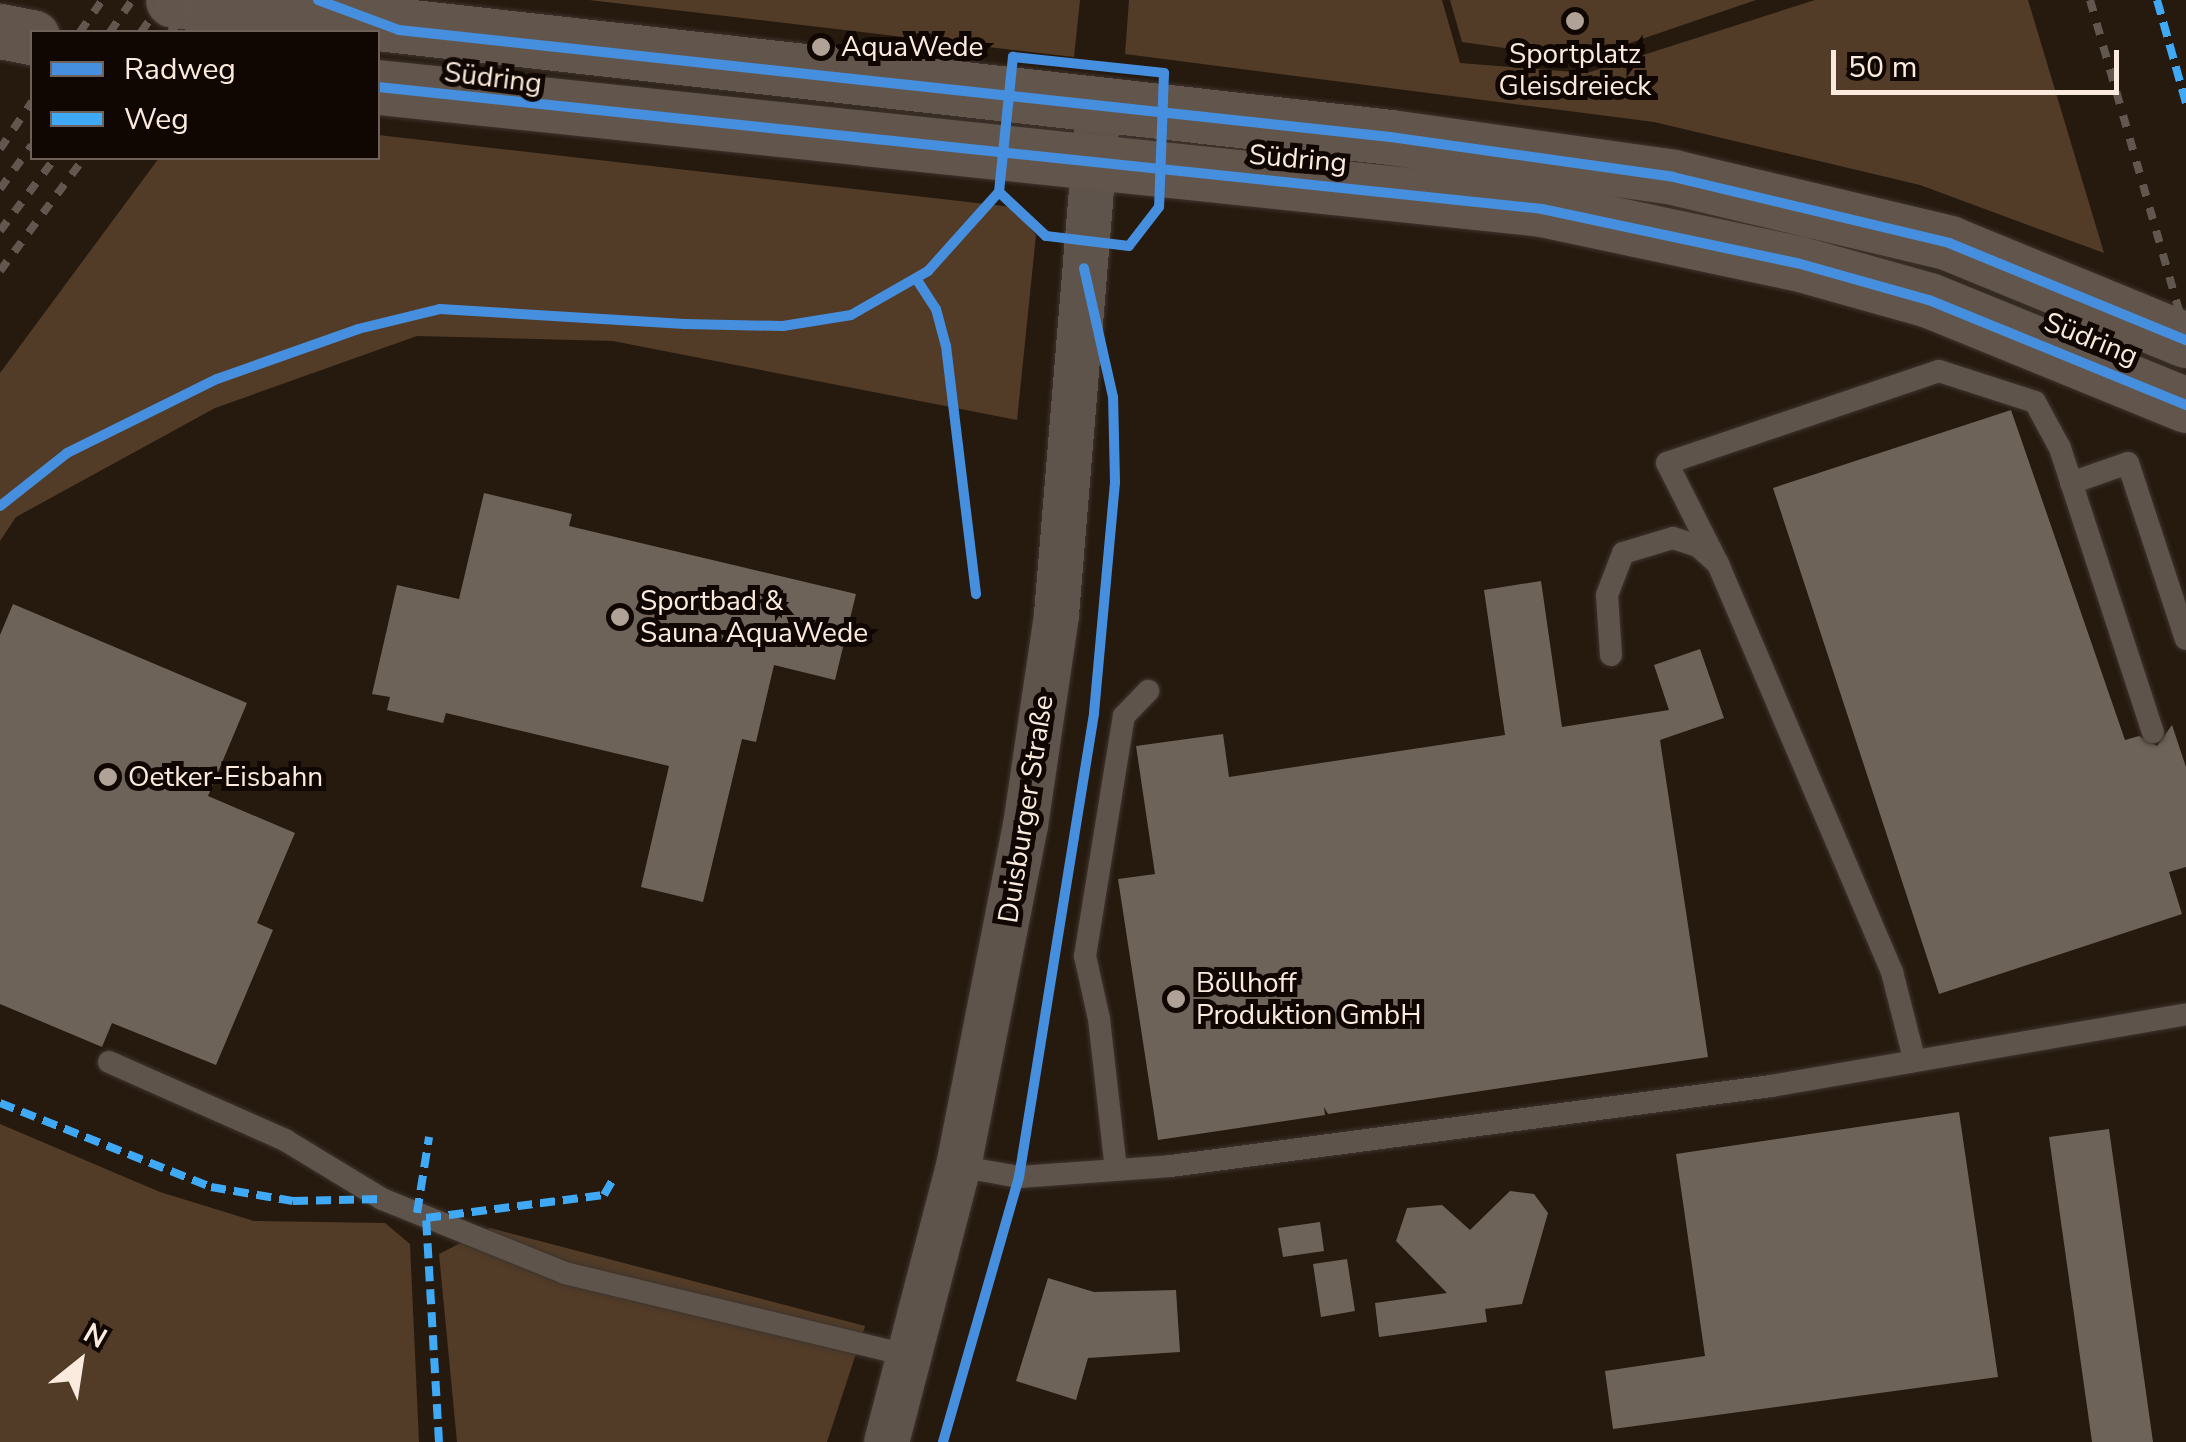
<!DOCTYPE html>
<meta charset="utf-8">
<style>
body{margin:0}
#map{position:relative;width:2186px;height:1442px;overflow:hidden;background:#261a0f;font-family:"Nunito Sans",sans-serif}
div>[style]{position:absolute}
.green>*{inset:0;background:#523c28}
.building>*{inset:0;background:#6e6359}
.roads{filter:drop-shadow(0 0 2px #3e342d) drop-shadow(0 0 2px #3e342d)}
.lane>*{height:22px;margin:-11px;padding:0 11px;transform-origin:11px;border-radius:11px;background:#5e544b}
.street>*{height:45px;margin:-22.5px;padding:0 22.5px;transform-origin:22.5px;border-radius:22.5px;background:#5e544b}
.secondary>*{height:55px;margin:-27.5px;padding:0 27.5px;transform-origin:27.5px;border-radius:27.5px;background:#62564c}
.rail>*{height:8px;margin-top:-4px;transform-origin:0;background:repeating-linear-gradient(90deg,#62574f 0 12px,transparent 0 24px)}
.quiet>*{height:8px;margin-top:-4px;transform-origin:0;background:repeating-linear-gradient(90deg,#3fa9f5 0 15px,transparent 0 23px)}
.cycleway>*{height:10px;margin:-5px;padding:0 5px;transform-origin:5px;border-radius:5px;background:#468fdf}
.dots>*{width:28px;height:28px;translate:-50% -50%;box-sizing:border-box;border:5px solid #110702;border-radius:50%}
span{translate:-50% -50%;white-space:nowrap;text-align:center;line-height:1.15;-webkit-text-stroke:10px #110702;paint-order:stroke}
.poi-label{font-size:28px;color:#fbebde}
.left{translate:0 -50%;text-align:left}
.street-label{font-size:28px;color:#fbebde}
.legend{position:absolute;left:30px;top:30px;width:350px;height:130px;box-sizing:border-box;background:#110702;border:2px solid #6f625a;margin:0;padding:12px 18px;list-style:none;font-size:30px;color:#fbebde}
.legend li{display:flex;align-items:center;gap:20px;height:50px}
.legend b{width:50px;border:2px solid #6f625a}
.north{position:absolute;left:30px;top:1312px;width:100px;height:100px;-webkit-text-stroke:8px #110702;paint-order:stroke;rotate:30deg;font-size:28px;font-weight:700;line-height:40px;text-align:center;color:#fbebde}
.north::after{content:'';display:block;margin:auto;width:35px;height:45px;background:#fbebde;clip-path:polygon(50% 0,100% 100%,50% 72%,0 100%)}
.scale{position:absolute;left:1831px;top:50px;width:288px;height:45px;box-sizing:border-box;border:5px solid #fbebde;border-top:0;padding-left:12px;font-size:30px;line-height:35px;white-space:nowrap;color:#fbebde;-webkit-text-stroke:8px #110702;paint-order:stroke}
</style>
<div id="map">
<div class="green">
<i style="clip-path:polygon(589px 0,1080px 0,1074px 57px)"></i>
<i style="clip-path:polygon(1129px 0,1442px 0,1460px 63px,1587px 73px,1815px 0,2028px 0,2104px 253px,1920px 185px,1654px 122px,1125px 54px)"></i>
<i style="clip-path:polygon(1450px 0,1756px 0,1583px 59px,1462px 42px)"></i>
<i style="clip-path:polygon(378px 135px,1012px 207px,1036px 235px,1017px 420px,613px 341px,417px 336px,215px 408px,16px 517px,0 541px,0 373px,159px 158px,378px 158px)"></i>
<i style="clip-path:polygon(0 1124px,160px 1192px,254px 1221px,385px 1223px,410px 1244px,419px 1442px,0 1442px)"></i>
<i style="clip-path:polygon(490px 1228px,865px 1326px,827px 1442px,457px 1442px,439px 1254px)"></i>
</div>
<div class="building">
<i style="clip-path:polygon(2011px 410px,2125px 740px,2139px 736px,2157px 746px,2172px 725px,2186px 767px,2186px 867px,2169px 872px,2182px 914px,1939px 994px,1773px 488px)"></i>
<i style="clip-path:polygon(484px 493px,572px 514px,569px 526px,856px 594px,835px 680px,774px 665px,756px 742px,742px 739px,703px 902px,641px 887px,669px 766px,446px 713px,443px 723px,387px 710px,390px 697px,372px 694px,397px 585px,459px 599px)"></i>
<i style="clip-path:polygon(1541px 581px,1562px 727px,1669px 710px,1654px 665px,1700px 649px,1724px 718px,1660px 740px,1708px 1057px,1328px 1114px,1324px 1107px,1325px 1115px,1158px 1140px,1118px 879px,1155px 874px,1136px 746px,1223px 734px,1229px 777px,1505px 735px,1484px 590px)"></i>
<i style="clip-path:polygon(13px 604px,247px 703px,208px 796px,295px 833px,257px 923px,273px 930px,216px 1065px,112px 1023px,102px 1047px,0 1004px,0 635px)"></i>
<i style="clip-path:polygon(1959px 1112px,1998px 1377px,1613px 1429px,1605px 1371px,1705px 1356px,1676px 1154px)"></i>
<i style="clip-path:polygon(2109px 1129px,2153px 1442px,2092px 1442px,2049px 1137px)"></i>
<i style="clip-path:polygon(1510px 1191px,1534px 1194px,1548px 1213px,1522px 1304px,1485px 1309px,1487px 1322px,1379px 1337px,1375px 1303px,1447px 1293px,1396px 1241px,1407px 1208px,1442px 1205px,1470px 1230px)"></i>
<i style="clip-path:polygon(1320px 1222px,1324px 1251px,1283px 1257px,1278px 1228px)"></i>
<i style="clip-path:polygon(1347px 1259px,1355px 1311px,1321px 1317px,1313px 1264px)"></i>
<i style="clip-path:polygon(1048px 1278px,1094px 1292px,1176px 1290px,1180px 1352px,1088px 1358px,1076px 1400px,1016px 1381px)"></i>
</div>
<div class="roads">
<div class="lane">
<i style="left:2071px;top:483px;width:60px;rotate:-19.3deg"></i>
<i style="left:2128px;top:463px;width:185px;rotate:71.8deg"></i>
<i style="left:1718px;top:564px;width:113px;rotate:-116.8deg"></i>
<i style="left:1667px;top:463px;width:287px;rotate:-18.7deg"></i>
<i style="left:1939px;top:371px;width:101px;rotate:17.9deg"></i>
<i style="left:2035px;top:402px;width:52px;rotate:61.5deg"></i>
<i style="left:2060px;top:448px;width:299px;rotate:71.9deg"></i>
<i style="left:1611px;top:655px;width:60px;rotate:-93.8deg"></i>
<i style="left:1607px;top:595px;width:45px;rotate:-69.1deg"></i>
<i style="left:1623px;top:553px;width:52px;rotate:-16.7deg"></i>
<i style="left:1673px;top:538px;width:26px;rotate:18deg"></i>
<i style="left:1698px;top:546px;width:27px;rotate:42deg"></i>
<i style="left:1718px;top:564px;width:444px;rotate:66.9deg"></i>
<i style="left:1892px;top:972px;width:89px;rotate:75.7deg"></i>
<i style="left:109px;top:1062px;width:193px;rotate:23.9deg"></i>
<i style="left:285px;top:1140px;width:114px;rotate:31.3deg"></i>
<i style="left:382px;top:1199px;width:197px;rotate:22deg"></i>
<i style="left:565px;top:1273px;width:356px;rotate:13.5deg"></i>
<i style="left:958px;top:1166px;width:62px;rotate:10.2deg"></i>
<i style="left:1019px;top:1177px;width:152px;rotate:-4.1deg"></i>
<i style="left:1171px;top:1166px;width:605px;rotate:-7.59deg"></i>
<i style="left:1771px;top:1086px;width:421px;rotate:-9.8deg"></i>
<i style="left:1116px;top:1170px;width:152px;rotate:-96.4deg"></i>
<i style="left:1099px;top:1019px;width:65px;rotate:-102.5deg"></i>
<i style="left:1085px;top:956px;width:243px;rotate:-80.8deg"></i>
<i style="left:1124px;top:716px;width:35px;rotate:-46deg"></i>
</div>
<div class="street">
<i style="left:886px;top:1442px;width:285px;rotate:-75.4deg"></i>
<i style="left:958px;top:1166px;width:348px;rotate:-78.9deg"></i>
<i style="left:1025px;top:825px;width:213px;rotate:-81.6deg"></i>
<i style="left:1056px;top:614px;width:512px;rotate:-85.29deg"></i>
</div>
<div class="secondary">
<i style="left:173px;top:0;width:1225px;rotate:6.42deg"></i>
<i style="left:1390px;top:137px;width:286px;rotate:8deg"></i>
<i style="left:1673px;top:177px;width:284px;rotate:13.4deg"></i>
<i style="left:1949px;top:243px;width:256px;rotate:22.3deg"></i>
<i style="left:0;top:31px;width:33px;rotate:11deg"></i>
<i style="left:378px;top:87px;width:1170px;rotate:5.98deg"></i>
<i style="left:1542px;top:209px;width:261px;rotate:12deg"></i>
<i style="left:1797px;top:263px;width:137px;rotate:15.7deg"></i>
<i style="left:1929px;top:300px;width:278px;rotate:22.2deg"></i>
</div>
</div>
<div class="rail">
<i style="left:2090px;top:0;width:348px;rotate:74deg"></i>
<i style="left:80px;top:32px;width:39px;rotate:-55deg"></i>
<i style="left:110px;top:32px;width:39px;rotate:-55deg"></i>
<i style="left:141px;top:32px;width:39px;rotate:-54deg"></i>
<i style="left:171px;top:32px;width:39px;rotate:-55deg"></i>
<i style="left:0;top:149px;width:57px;rotate:-55.8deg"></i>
<i style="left:0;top:189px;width:54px;rotate:-54deg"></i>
<i style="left:0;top:231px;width:91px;rotate:-53deg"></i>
<i style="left:0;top:271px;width:141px;rotate:-53.4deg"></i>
</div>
<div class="quiet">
<i style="left:2157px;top:0;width:107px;rotate:74.3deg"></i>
<i style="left:0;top:1103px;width:227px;rotate:21.7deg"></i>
<i style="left:211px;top:1187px;width:83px;rotate:9.7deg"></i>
<i style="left:293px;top:1201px;width:89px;rotate:-1.3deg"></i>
<i style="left:417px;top:1213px;width:77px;rotate:-81deg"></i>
<i style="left:439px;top:1442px;width:224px;rotate:-93.3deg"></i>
<i style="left:426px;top:1218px;width:179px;rotate:-7.4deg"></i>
<i style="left:604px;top:1195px;width:22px;rotate:-60deg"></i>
</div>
<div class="cycleway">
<i style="left:318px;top:0;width:86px;rotate:20.3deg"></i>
<i style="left:399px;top:30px;width:997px;rotate:6.16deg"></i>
<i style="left:1390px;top:137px;width:286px;rotate:8deg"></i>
<i style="left:1673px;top:177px;width:284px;rotate:13.4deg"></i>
<i style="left:1949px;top:243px;width:256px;rotate:22.3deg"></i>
<i style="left:378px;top:87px;width:1170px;rotate:5.98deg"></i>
<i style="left:1542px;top:209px;width:261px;rotate:12deg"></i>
<i style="left:1797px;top:263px;width:137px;rotate:15.7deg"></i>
<i style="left:1929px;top:300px;width:278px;rotate:22.2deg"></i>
<i style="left:917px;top:280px;width:35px;rotate:57deg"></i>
<i style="left:936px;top:309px;width:38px;rotate:75deg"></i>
<i style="left:946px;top:346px;width:250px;rotate:83.1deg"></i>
<i style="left:0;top:506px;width:85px;rotate:-38.3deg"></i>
<i style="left:67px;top:453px;width:167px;rotate:-26.3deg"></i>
<i style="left:217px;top:379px;width:150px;rotate:-19.5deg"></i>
<i style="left:358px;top:329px;width:84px;rotate:-13.7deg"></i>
<i style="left:440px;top:309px;width:245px;rotate:3.5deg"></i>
<i style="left:685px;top:324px;width:98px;rotate:1.2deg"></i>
<i style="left:783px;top:326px;width:69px;rotate:-9.2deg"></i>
<i style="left:851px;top:315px;width:89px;rotate:-29.7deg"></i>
<i style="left:928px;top:271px;width:106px;rotate:-48.1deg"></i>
<i style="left:999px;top:192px;width:136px;rotate:-84.1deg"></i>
<i style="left:1013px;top:57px;width:152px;rotate:6deg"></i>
<i style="left:1164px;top:73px;width:134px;rotate:92.1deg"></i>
<i style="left:1159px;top:207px;width:49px;rotate:127.6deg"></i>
<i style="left:1129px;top:246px;width:84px;rotate:-173.1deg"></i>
<i style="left:1046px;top:236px;width:64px;rotate:-136.9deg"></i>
<i style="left:943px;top:1442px;width:276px;rotate:-74deg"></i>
<i style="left:1019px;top:1177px;width:470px;rotate:-80.8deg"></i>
<i style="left:1094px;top:713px;width:232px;rotate:-84.8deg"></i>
<i style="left:1115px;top:482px;width:85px;rotate:-91.3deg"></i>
<i style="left:1113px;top:397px;width:132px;rotate:-102.7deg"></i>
</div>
<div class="dots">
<i style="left:1575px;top:21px;background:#b0a296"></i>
<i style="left:821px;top:47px;background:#b0a296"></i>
<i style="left:620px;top:617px;background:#b0a296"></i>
<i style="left:108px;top:777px;background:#b0a296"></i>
<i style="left:1176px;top:999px;background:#b0a296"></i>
</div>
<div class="poi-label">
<span class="left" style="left:841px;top:47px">AquaWede</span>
<span style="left:1575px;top:70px">Sportplatz<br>Gleisdreieck</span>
<span class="left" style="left:640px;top:617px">Sportbad &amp;<br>Sauna AquaWede</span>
<span class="left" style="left:128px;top:777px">Oetker-Eisbahn</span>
<span class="left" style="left:1196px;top:999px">Böllhoff<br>Produktion GmbH</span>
</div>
<div class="street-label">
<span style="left:493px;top:78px;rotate:7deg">Südring</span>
<span style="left:1298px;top:159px;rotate:5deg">Südring</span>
<span style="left:2091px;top:339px;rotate:22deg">Südring</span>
<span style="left:1026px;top:809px;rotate:-81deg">Duisburger Straße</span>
</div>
<ul class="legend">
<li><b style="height:12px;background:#468fdf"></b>Radweg</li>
<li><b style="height:12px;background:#3fa9f5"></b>Weg</li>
</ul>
<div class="north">N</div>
<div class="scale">50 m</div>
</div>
